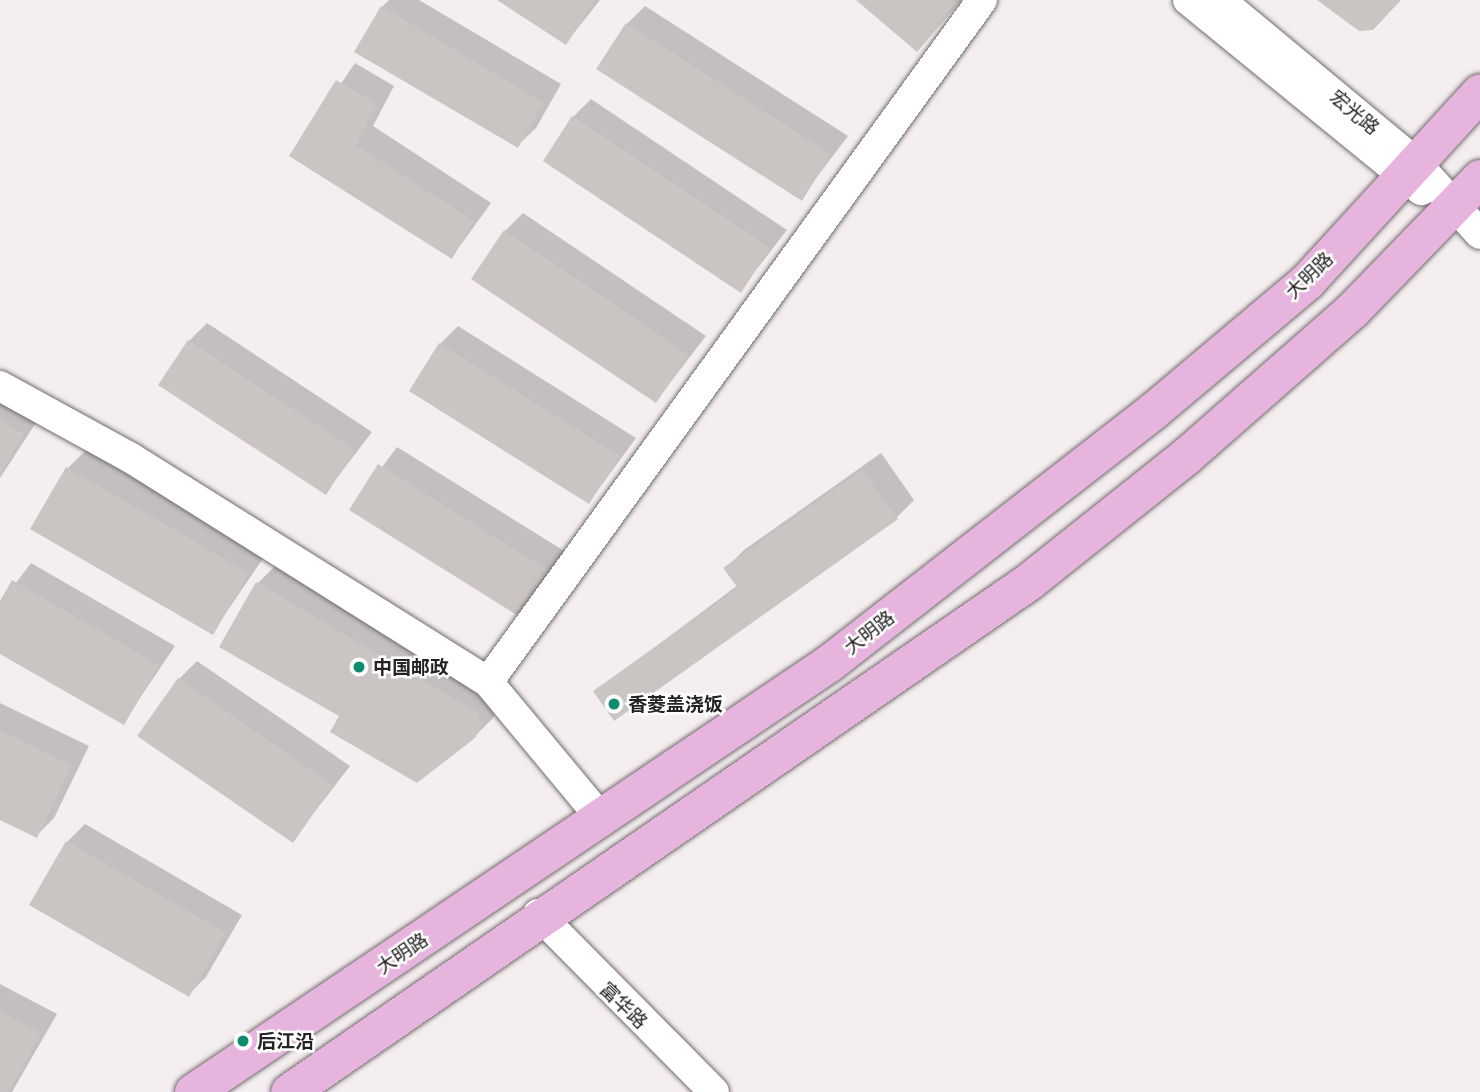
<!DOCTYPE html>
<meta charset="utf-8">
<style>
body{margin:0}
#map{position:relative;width:1480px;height:1092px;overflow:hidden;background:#f5eef0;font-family:Commissioner,"Noto Sans SC",sans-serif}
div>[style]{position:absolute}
.shadow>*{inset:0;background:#0003}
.building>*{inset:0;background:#cac4c2}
.roads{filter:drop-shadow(0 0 2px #726c6d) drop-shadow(0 0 2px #726c6d)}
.minor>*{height:30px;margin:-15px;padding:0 15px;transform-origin:15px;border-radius:15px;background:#fff}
.major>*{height:37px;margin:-18.5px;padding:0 18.5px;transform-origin:18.5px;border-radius:18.5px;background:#e6b4dd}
.dots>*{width:19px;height:19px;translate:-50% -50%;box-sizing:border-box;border:4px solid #fff;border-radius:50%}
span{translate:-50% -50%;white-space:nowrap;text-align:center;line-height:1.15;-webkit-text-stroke:5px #fff;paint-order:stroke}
.street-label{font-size:19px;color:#242222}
.poi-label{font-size:19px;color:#242222;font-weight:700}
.left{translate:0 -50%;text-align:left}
</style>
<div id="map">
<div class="shadow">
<i style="clip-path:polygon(389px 0,419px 0,561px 84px,536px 128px,517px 146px,382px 7px)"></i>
<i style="clip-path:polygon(500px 0,600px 0,566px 43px)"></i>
<i style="clip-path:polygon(858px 0,962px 0,917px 49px)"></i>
<i style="clip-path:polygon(645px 6px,848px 136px,801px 198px,627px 24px)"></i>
<i style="clip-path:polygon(355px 63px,394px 86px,373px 126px,491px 203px,452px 257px,292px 156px)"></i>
<i style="clip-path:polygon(591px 99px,787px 230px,740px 291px,573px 117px)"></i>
<i style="clip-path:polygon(523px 213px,706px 336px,656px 401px,505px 231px)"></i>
<i style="clip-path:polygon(207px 323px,372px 432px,326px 492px,189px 341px)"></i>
<i style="clip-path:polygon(458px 326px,636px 438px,589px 502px,440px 344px)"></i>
<i style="clip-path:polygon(0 392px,41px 415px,0 478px)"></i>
<i style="clip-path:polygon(397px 447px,566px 552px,537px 597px,351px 509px)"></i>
<i style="clip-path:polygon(86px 450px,266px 554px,213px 632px,68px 468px)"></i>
<i style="clip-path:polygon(881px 453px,914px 500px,896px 518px,595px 692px,738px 585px,726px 568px,744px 550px)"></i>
<i style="clip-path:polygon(31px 563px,175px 646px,123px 723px,0 652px,0 604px)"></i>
<i style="clip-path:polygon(276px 565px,500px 706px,493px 718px,474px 737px,342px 716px,258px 583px)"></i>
<i style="clip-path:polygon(197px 661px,350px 766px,293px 840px,179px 679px)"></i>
<i style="clip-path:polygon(0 703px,89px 746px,54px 818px,36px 836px,0 818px)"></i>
<i style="clip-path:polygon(85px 824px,242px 915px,206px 977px,188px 995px,67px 842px)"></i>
<i style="clip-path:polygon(0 984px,57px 1014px,12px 1092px,0 1092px)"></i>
</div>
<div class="building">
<i style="clip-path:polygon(497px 0,595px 0,566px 45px)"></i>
<i style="clip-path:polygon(856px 0,952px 0,958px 4px,917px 52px)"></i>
<i style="clip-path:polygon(1317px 0,1401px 0,1373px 30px,1359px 31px)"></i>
<i style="clip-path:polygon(381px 6px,544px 103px,518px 148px,354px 52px)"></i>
<i style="clip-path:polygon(626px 23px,831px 154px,802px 201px,596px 69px)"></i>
<i style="clip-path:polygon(336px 80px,377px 104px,356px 145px,474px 221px,452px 259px,289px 156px)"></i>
<i style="clip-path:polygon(572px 116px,770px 248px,741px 293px,543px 161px)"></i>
<i style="clip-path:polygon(504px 230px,689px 355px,656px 403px,471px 279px)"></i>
<i style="clip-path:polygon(188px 340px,355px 450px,326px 495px,158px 385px)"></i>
<i style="clip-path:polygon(439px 343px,620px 456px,589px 504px,409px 391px)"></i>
<i style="clip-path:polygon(0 420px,24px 434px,0 475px)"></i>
<i style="clip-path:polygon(378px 464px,549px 571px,520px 617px,349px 510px)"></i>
<i style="clip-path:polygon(66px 467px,249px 573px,213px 635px,30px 529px)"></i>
<i style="clip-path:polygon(862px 470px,898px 519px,614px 721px,593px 691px,738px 588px,723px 568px)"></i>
<i style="clip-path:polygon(12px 580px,159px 665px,124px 725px,0 654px,0 601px)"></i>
<i style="clip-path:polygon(256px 582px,477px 712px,482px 725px,475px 738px,417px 783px,330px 732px,339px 716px,219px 647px)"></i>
<i style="clip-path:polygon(178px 678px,333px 785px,293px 843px,137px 736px)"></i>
<i style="clip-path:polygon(0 730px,72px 765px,37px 838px,0 820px)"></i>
<i style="clip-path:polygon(66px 841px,226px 933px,189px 997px,29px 905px)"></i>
<i style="clip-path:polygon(0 1011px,41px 1033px,9px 1092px,0 1092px)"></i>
</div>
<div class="roads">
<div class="minor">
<i style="left:1188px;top:0;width:301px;rotate:39.2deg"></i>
<i style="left:1220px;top:0;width:254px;rotate:39.7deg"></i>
<i style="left:1415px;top:162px;width:97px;rotate:47.9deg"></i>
<i style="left:0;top:386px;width:149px;rotate:28.8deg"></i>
<i style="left:131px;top:458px;width:421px;rotate:32.1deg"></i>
<i style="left:488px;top:682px;width:177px;rotate:50.3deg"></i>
<i style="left:488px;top:682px;width:842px;rotate:-54.08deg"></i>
<i style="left:538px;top:914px;width:250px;rotate:45.3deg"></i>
</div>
<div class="major">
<i style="left:193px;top:1092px;width:767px;rotate:-34deg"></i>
<i style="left:829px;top:663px;width:412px;rotate:-37.9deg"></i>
<i style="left:1154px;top:410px;width:200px;rotate:-40.1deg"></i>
<i style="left:1307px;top:281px;width:256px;rotate:-47.5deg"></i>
<i style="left:289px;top:1092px;width:898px;rotate:-34.61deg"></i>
<i style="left:1028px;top:582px;width:202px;rotate:-38.6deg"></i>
<i style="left:1186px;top:456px;width:221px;rotate:-41.3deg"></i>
<i style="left:1352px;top:310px;width:184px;rotate:-45.9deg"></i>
</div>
</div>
<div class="dots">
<i style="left:359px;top:667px;background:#0f8c70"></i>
<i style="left:614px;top:704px;background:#0f8c70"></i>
<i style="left:243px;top:1041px;background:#0f8c70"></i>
</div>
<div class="street-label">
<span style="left:1355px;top:112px;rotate:40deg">宏光路</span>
<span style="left:1309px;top:275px;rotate:-44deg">大明路</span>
<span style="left:869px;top:632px;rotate:-38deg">大明路</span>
<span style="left:402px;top:953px;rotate:-34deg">大明路</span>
<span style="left:624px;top:1005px;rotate:44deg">富华路</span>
</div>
<div class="poi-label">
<span class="left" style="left:373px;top:667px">中国邮政</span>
<span class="left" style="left:628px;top:704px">香菱盖浇饭</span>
<span class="left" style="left:257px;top:1041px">后江沿</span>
</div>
</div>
